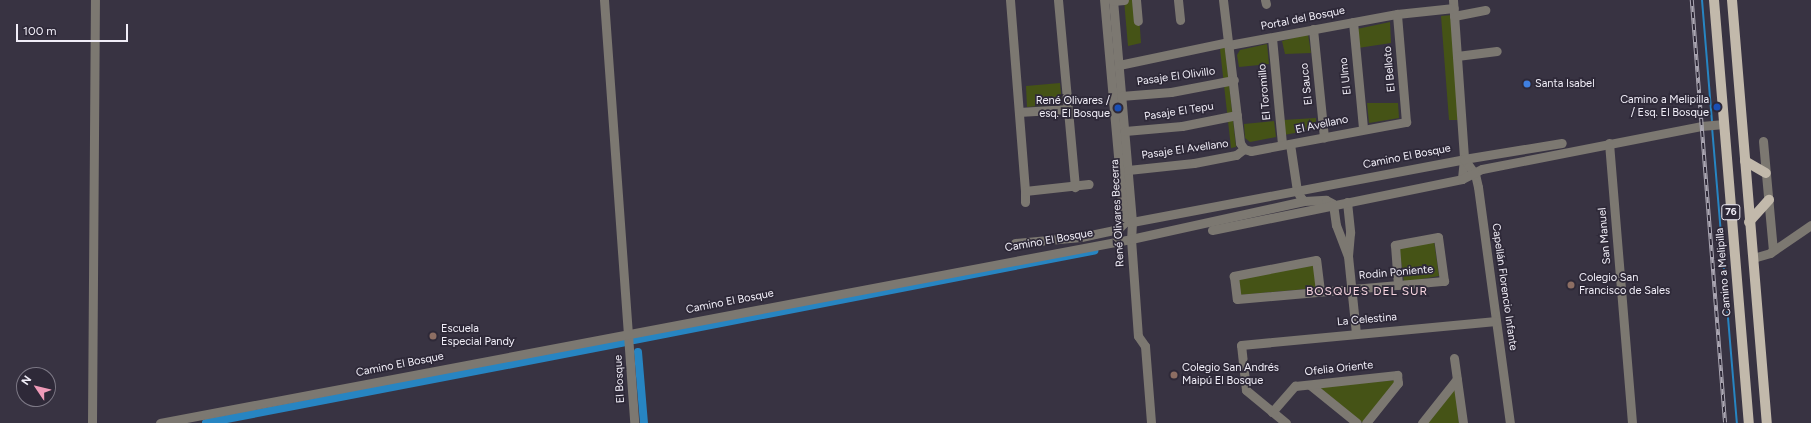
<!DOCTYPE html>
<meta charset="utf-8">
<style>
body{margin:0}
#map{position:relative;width:1811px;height:423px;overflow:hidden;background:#383342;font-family:Figtree,sans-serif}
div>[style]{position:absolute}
.green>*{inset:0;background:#455316}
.stream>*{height:2px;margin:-1px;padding:0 1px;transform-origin:1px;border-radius:1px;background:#2785c2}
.canal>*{height:8px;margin:-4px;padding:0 4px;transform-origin:4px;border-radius:4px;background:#2785c2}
.minor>*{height:9px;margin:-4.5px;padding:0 4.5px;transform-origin:4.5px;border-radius:4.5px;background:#7c7871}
.major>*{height:10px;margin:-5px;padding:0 5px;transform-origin:5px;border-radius:5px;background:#c2b9ab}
.rail>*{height:3.5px;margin-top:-1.75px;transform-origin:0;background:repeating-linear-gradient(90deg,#2e2938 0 6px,#aba7b3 0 12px);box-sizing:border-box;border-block:1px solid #aba7b3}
.dots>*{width:11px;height:11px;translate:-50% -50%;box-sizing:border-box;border:2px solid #2e2938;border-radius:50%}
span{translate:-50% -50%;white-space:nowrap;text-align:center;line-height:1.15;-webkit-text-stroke:3.5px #2e2938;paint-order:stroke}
.shield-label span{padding:1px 3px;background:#2e2938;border:1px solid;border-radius:3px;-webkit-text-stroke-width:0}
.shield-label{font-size:10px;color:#f1eef8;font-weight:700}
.street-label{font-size:11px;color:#f1eef8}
.poi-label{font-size:11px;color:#f1eef8}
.left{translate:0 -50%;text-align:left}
.right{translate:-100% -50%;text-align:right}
.neighbourhood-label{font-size:12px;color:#f6d4df;letter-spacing:1px}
.north{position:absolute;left:16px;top:367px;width:40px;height:40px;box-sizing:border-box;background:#2e2938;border:1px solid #7c7885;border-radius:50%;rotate:305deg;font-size:11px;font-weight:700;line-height:16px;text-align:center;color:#f1eef8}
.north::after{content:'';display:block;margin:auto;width:14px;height:18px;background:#ef9ab8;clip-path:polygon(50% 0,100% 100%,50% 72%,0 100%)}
.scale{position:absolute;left:16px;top:24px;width:112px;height:18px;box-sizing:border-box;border:2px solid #f1eef8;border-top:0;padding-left:5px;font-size:12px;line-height:14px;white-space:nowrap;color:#f1eef8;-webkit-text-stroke:3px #2e2938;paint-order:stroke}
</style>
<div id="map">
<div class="green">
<i style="clip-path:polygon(1124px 0,1138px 0,1141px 43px,1128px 46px)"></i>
<i style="clip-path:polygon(1452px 15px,1459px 120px,1449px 120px,1441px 16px)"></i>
<i style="clip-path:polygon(1390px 22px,1391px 43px,1358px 48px,1357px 29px)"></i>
<i style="clip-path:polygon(1308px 34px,1311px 53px,1285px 54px,1282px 41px)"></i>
<i style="clip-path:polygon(1267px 44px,1269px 64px,1239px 67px,1237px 55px,1240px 50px)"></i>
<i style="clip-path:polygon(1225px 47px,1236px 147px,1231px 148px,1220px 49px)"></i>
<i style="clip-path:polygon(1060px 83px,1062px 104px,1027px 107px,1026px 86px)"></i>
<i style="clip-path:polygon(1367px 103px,1398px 103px,1399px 118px,1369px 123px)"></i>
<i style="clip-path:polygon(1316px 118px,1316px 129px,1284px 135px,1283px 120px)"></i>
<i style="clip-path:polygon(1274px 121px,1276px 137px,1250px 142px,1245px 138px,1244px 124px)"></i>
<i style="clip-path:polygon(1434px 241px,1439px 276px,1404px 282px,1399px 247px)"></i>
<i style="clip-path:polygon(1315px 265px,1317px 288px,1240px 295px,1238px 279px)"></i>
<i style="clip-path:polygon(1397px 380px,1363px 423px,1319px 387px)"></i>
<i style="clip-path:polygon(1455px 386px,1459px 423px,1425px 423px)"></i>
</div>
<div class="stream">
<i style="left:1702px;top:0;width:122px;rotate:85.3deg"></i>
<i style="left:1712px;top:127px;width:297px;rotate:85.2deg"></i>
</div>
<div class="canal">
<i style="left:634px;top:340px;width:469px;rotate:-11deg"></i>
<i style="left:638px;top:352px;width:71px;rotate:85.2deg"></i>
<i style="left:206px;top:423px;width:425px;rotate:-10.9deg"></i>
</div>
<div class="minor">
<i style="left:604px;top:0;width:424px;rotate:85.9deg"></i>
<i style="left:1010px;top:0;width:192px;rotate:85.5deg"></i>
<i style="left:1058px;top:0;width:188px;rotate:84.8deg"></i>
<i style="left:1113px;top:0;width:223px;rotate:85.1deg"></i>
<i style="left:1132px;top:222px;width:17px;rotate:93deg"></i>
<i style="left:1131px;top:239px;width:97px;rotate:85.9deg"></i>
<i style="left:1138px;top:336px;width:12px;rotate:55deg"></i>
<i style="left:1145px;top:346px;width:77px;rotate:85.5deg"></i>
<i style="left:1136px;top:0;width:21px;rotate:85deg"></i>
<i style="left:1178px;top:0;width:20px;rotate:84deg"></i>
<i style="left:1223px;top:0;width:144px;rotate:83.2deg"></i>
<i style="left:1240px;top:143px;width:7px;rotate:56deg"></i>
<i style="left:1265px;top:0;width:4px;rotate:76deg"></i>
<i style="left:1453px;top:0;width:159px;rotate:86deg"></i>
<i style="left:1464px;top:159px;width:20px;rotate:96deg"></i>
<i style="left:1113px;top:1px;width:11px;rotate:-5deg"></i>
<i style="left:1454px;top:16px;width:32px;rotate:-11deg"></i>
<i style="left:1353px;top:22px;width:106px;rotate:84.6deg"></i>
<i style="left:1313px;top:29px;width:109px;rotate:84.2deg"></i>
<i style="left:1272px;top:38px;width:105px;rotate:84.6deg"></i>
<i style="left:1229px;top:45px;width:171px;rotate:-10.5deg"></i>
<i style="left:1397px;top:14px;width:57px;rotate:-6deg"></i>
<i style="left:1457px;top:56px;width:40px;rotate:-7.1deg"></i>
<i style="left:1119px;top:65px;width:111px;rotate:-11.9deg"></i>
<i style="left:1121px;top:96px;width:50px;rotate:-4.6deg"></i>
<i style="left:1171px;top:92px;width:64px;rotate:-10.8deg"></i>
<i style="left:1019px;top:112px;width:49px;rotate:-3.5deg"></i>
<i style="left:1125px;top:131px;width:57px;rotate:-5deg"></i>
<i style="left:1182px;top:126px;width:56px;rotate:-11.3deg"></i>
<i style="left:1763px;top:141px;width:110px;rotate:84.8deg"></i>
<i style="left:1609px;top:143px;width:281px;rotate:85.3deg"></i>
<i style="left:1290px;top:144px;width:48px;rotate:81.5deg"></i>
<i style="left:1297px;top:191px;width:8px;rotate:60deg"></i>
<i style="left:1301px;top:198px;width:4px;rotate:45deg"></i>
<i style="left:1304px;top:201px;width:22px;rotate:-3deg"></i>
<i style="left:1326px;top:200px;width:7px;rotate:27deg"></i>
<i style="left:1244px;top:149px;width:7px;rotate:16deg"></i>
<i style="left:1251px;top:151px;width:158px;rotate:-10.6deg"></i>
<i style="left:1406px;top:122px;width:108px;rotate:-94.8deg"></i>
<i style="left:1464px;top:159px;width:19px;rotate:54deg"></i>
<i style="left:1475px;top:174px;width:13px;rotate:77deg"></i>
<i style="left:1478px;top:187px;width:238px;rotate:82.3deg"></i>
<i style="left:1128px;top:170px;width:66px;rotate:-6.1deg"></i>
<i style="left:1194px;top:163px;width:43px;rotate:-10.8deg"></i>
<i style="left:1236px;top:155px;width:10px;rotate:-37deg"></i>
<i style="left:1025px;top:202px;width:11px;rotate:-90deg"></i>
<i style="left:1025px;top:191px;width:64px;rotate:-6.2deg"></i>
<i style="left:1347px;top:202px;width:31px;rotate:84deg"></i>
<i style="left:1350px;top:233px;width:22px;rotate:95deg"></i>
<i style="left:1333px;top:204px;width:21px;rotate:82deg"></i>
<i style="left:1336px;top:225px;width:33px;rotate:69deg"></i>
<i style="left:1348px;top:256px;width:77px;rotate:84.1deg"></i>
<i style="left:1132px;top:222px;width:338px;rotate:-10.7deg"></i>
<i style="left:1464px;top:159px;width:99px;rotate:-9.3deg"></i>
<i style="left:1212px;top:230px;width:255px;rotate:-11.5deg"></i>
<i style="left:1462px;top:179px;width:22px;rotate:-27deg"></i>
<i style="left:1482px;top:169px;width:223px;rotate:-11.1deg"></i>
<i style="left:1701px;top:126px;width:23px;rotate:-5deg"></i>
<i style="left:1015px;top:243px;width:66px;rotate:-5.2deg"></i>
<i style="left:1081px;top:237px;width:38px;rotate:-12deg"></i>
<i style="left:1118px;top:229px;width:8px;rotate:-45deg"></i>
<i style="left:1124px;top:223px;width:224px;rotate:-95.1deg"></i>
<i style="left:1753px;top:258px;width:18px;rotate:-16deg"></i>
<i style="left:1770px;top:253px;width:50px;rotate:-34.3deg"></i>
<i style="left:1320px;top:291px;width:31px;rotate:-97deg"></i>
<i style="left:1316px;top:260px;width:84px;rotate:169deg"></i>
<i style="left:1234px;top:276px;width:23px;rotate:83deg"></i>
<i style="left:1237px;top:299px;width:208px;rotate:-5deg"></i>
<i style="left:1444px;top:281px;width:44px;rotate:-97.8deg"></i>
<i style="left:1438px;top:237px;width:44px;rotate:169.5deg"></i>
<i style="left:1395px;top:245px;width:40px;rotate:85.7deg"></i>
<i style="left:1454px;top:358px;width:66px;rotate:82.1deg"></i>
<i style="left:1310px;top:385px;width:60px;rotate:39deg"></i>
<i style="left:1272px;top:412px;width:35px;rotate:-49deg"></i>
<i style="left:1295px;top:386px;width:103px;rotate:-6.2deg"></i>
<i style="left:1397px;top:375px;width:8px;rotate:83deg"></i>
<i style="left:1398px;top:383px;width:51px;rotate:128.7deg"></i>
<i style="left:92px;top:423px;width:423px;rotate:-89.6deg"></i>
<i style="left:160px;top:423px;width:988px;rotate:-10.73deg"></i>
<i style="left:1131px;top:239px;width:177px;rotate:-12.4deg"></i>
<i style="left:1286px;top:423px;width:52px;rotate:-140.5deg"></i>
<i style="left:1246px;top:390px;width:45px;rotate:-96.3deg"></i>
<i style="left:1241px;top:345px;width:256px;rotate:-5.4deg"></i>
<i style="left:1422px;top:423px;width:56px;rotate:-51.5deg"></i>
</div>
<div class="major">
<i style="left:1714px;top:0;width:424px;rotate:85.3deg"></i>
<i style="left:1732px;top:0;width:424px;rotate:85.3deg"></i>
<i style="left:1745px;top:161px;width:24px;rotate:30deg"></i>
<i style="left:1749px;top:222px;width:30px;rotate:-48deg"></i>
</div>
<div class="rail">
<i style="left:1692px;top:0;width:424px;rotate:85.5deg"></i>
</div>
<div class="dots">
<i style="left:1527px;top:84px;background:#3f7fe0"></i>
<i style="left:1717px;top:107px;background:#1a4fb4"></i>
<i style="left:1118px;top:108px;background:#1a4fb4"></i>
<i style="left:1571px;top:285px;background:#8d6e63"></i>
<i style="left:433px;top:336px;background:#8d6e63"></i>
<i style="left:1174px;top:375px;background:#8d6e63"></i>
</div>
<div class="shield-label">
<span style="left:1731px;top:212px">76</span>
</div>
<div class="street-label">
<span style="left:1303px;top:19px;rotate:-11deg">Portal del Bosque</span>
<span style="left:1390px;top:69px;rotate:-95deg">El Belloto</span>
<span style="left:1346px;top:76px;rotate:-96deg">El Ulmo</span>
<span style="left:1176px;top:77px;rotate:-8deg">Pasaje El Olivillo</span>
<span style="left:1307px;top:84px;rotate:-96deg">El Sauco</span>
<span style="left:1265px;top:92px;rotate:-95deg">El Toromillo</span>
<span style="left:1179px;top:112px;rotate:-9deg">Pasaje El Tepu</span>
<span style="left:1322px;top:125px;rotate:-12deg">El Avellano</span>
<span style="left:1185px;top:150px;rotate:-8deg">Pasaje El Avellano</span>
<span style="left:1407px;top:157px;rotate:-11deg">Camino El Bosque</span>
<span style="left:1118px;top:213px;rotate:-93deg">René Olivares Becerra</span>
<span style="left:1605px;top:236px;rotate:-95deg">San Manuel</span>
<span style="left:1049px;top:241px;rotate:-10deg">Camino El Bosque</span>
<span style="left:1724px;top:272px;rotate:-95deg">Camino a Melipilla</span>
<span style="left:1396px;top:273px;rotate:-5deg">Rodin Poniente</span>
<span style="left:1504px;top:287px;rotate:82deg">Capellán Florencio Infante</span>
<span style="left:730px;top:302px;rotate:-11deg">Camino El Bosque</span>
<span style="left:1367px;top:320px;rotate:-5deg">La Celestina</span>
<span style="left:400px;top:365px;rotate:-11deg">Camino El Bosque</span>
<span style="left:1339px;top:369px;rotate:-6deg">Ofelia Oriente</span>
<span style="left:620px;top:379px;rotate:-93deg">El Bosque</span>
</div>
<div class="poi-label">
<span class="left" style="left:1535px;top:84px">Santa Isabel</span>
<span class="right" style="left:1709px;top:107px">Camino a Melipilla<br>/ Esq. El Bosque</span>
<span class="right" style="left:1110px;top:108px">René Olivares /<br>esq. El Bosque</span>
<span class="left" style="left:1579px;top:285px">Colegio San<br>Francisco de Sales</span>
<span class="left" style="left:441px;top:336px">Escuela<br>Especial Pandy</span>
<span class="left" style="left:1182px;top:375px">Colegio San Andrés<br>Maipú El Bosque</span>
</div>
<div class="neighbourhood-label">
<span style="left:1367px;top:292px">BOSQUES DEL SUR</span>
</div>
<div class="north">N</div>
<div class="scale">100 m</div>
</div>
